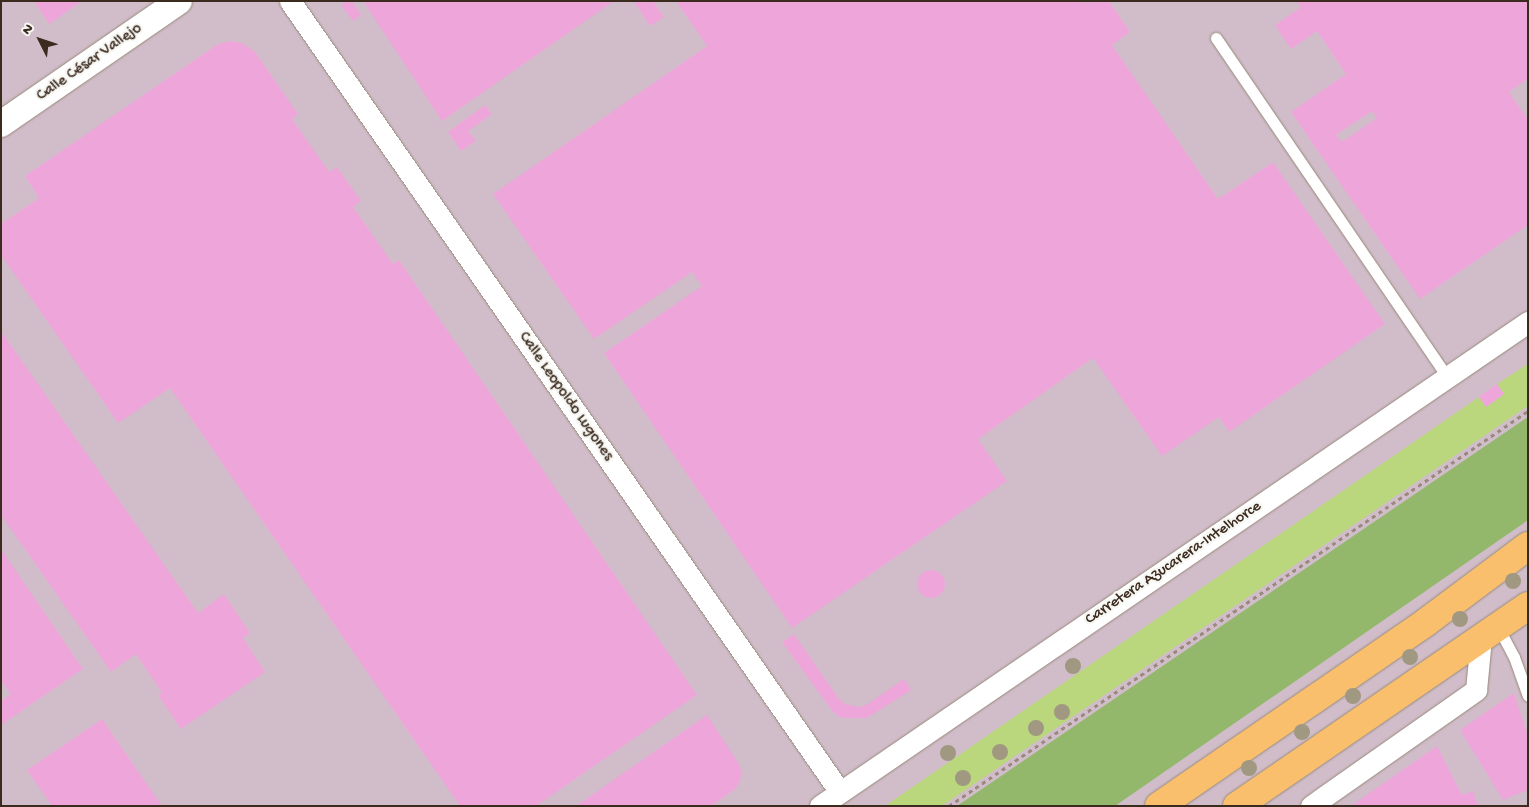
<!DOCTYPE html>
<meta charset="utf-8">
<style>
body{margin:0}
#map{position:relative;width:1529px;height:807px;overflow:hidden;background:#f4eada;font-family:"Gochi Hand",sans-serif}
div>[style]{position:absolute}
.industrial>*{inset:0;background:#d1bdc9}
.green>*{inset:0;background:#bad77d}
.forest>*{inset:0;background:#93b86c}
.building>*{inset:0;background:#eea6da}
.round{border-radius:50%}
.path>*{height:3px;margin-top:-1.5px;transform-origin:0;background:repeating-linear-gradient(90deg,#988a7c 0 4px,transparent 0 8px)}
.roads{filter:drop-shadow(0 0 1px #988a7c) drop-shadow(0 0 1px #988a7c)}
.service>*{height:11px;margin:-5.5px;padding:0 5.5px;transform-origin:5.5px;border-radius:5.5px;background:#fff}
.minor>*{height:21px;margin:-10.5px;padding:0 10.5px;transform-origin:10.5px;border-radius:10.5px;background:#fff}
.tertiary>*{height:26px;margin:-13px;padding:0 13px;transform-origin:13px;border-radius:13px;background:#fff}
.primary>*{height:28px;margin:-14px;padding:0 14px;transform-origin:14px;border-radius:14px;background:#f9bf6d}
.trees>*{width:16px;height:16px;margin:-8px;border-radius:50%;background:#a09880}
span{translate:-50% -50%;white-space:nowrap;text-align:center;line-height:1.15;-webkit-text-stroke:4.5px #f6f6f2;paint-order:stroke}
.street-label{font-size:16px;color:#3b2a1e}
.frame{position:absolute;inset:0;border:2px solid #3b2a1e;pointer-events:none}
.north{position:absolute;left:15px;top:15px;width:50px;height:50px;-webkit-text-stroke:4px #f6f6f2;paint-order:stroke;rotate:311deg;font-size:14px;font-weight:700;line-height:20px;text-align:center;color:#3b2a1e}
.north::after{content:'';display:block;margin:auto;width:18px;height:22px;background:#3b2a1e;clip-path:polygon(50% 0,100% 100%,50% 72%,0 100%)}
</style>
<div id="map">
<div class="industrial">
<i style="clip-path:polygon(1px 1px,1528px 1px,1528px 806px,1px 806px)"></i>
</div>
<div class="green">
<i style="clip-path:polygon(1528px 364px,1528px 406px,942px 806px,885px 806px,1479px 397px,1486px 407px,1504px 394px,1497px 384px)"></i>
</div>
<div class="forest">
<i style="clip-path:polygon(1528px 417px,1528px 520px,1115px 806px,957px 806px)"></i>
</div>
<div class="building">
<i style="clip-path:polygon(34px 1px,82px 1px,49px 24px)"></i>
<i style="clip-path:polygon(346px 1px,352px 1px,361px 15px,353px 21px,341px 5px)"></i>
<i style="clip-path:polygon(363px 1px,614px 1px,442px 121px)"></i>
<i style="clip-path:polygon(635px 1px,653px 1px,664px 17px,650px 26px,634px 2px)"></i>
<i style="clip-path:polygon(676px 1px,1081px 1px,1083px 3px,1109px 1px,1130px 32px,1112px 45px,1218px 199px,1273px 162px,1385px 324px,1229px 432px,1219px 417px,1162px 456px,1093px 358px,978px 439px,1007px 481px,792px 628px,604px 353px,702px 286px,692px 272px,594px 339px,493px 194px,707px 46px)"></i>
<i style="clip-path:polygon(evenodd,1296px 1px,1528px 1px,1528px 79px,1509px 92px,1528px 120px,1528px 225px,1420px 299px,1291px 112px,1346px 74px,1317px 31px,1291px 49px,1280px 33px,1275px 25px,1301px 7px,1296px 1px,1372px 111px,1377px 118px,1342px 142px,1336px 135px,1372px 111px)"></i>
<i style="clip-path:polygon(231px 41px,242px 43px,255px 52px,298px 114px,292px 119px,329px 172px,337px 167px,361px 201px,353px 207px,393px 264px,399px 260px,697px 695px,536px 806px,460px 806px,170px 388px,118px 423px,1px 255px,1px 224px,39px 198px,25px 176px,218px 44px)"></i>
<i style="clip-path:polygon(485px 105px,492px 114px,468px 131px,476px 141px,461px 151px,448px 132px)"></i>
<i style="clip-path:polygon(1px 331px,198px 613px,224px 594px,250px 633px,243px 638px,265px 672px,181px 729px,158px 695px,162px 693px,136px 654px,111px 672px,1px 515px)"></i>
<i style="clip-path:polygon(1497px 384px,1504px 394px,1486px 407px,1479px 397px)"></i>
<i style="clip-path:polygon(1px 549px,83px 669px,1px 725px,1px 701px,11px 694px,1px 681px)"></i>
<i class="round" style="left:917px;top:570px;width:28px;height:28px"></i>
<i style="clip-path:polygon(794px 634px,839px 699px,845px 704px,860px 707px,868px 704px,904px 679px,911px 690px,867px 718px,841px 718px,833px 712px,782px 642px)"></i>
<i style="clip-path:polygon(1514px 693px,1528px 736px,1528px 790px,1503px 800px,1460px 730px)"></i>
<i style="clip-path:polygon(707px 715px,739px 764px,742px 774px,738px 785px,734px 790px,711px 806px,576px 806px)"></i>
<i style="clip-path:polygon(102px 719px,162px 806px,52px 806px,27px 770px)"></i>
<i style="clip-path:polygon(1437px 746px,1462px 795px,1473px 791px,1478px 806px,1351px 806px)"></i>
</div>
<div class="path">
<i style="left:949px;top:806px;width:701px;rotate:-34.3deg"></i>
</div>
<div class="roads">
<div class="service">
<i style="left:1216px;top:38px;width:410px;rotate:55.7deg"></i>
<i style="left:1498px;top:627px;width:34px;rotate:62deg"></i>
<i style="left:1514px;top:657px;width:41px;rotate:70.3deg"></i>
</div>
<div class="minor">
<i style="left:290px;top:1px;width:963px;rotate:55.19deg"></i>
<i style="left:820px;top:806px;width:858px;rotate:-34.36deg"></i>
<i style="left:1311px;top:806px;width:202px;rotate:-35.1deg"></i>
<i style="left:1476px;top:690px;width:52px;rotate:-84.5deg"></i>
</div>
<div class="tertiary">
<i style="left:1px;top:124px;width:216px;rotate:-34.6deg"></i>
</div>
<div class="primary">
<i style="left:1159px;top:806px;width:323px;rotate:-34.5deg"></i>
<i style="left:1425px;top:623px;width:129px;rotate:-36.8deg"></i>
<i style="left:1237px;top:806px;width:353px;rotate:-34.5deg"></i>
</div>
</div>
<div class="trees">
<i style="left:1513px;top:581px"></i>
<i style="left:1460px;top:619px"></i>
<i style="left:1410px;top:657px"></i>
<i style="left:1073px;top:666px"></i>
<i style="left:1353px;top:696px"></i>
<i style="left:1062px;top:712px"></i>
<i style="left:1036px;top:728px"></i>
<i style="left:1302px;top:732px"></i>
<i style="left:1000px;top:752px"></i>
<i style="left:948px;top:753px"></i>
<i style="left:1249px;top:768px"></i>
<i style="left:963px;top:778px"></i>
</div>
<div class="street-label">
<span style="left:90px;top:63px;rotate:-35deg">Calle César Vallejo</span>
<span style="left:565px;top:397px;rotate:55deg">Calle Leopoldo Lugones</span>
<span style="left:1174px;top:564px;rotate:-34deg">Carretera Azucarera-Intelhorce</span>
</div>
<div class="frame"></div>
<div class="north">N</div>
</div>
